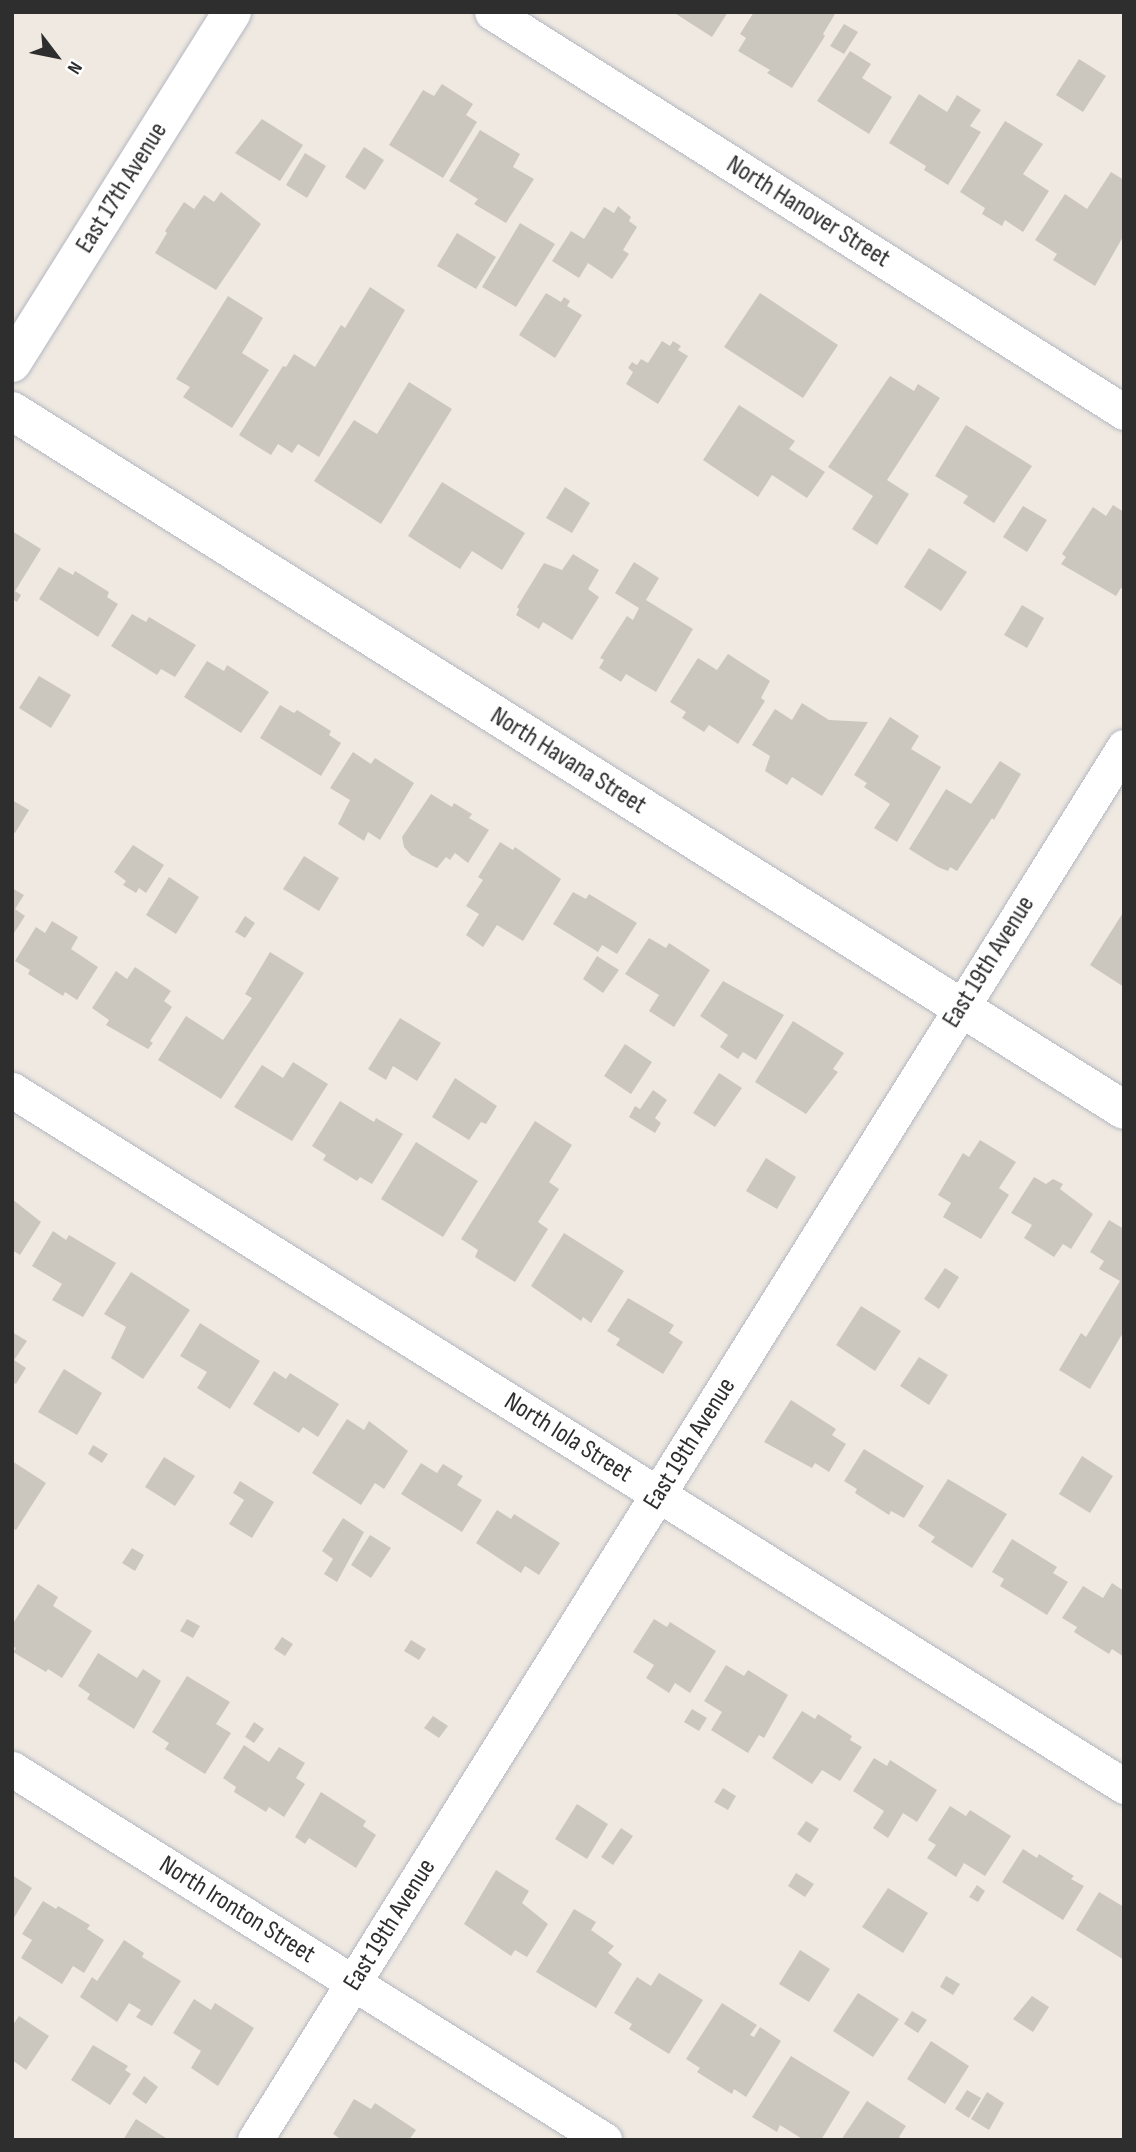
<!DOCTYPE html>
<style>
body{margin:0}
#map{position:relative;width:1136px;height:2152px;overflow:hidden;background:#efe9e1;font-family:"Sofia Sans Condensed",sans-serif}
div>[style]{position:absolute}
.building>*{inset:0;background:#cbc7bf}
.roads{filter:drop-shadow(0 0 2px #b4b7c1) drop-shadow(0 0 2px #b4b7c1)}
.minor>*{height:35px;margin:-17.5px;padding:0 17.5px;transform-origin:17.5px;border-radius:17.5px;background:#fff}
.tertiary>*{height:38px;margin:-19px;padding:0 19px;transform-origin:19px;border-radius:19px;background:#fff}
span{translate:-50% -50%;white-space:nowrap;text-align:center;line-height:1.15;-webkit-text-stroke:7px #fff;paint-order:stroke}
.street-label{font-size:26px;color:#2e2e2e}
.frame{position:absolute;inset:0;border:14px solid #2e2e2e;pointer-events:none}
.north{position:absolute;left:21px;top:21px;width:70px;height:70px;-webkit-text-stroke:5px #fff;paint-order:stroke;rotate:122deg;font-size:19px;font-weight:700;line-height:28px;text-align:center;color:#2e2e2e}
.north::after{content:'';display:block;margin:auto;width:24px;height:32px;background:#2e2e2e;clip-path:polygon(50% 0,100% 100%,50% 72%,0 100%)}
</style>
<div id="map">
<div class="building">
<i style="clip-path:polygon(673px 12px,728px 12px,712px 37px)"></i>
<i style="clip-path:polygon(754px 12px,835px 14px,823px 34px,825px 36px,792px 88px,767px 73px,770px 70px,738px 51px,746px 38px,740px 34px)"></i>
<i style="clip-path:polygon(844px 24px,858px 32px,844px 54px,830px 46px)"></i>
<i style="clip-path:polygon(850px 51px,871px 64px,862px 78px,892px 97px,869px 134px,817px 101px)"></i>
<i style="clip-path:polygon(1079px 59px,1106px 76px,1083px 112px,1056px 95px)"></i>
<i style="clip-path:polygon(442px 84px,473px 104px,466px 115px,477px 122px,443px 178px,389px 145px,423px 90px,434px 96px)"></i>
<i style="clip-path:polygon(919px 94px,947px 112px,957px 95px,981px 110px,970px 126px,981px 132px,948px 185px,924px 170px,926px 166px,889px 143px)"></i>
<i style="clip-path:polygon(262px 119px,303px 145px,280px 181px,235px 153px)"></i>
<i style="clip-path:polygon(1005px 121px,1043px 144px,1023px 174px,1049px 191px,1023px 232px,1005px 220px,1002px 226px,982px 214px,985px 208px,960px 192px)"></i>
<i style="clip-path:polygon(480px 130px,520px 154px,513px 167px,534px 179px,506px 223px,474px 204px,478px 199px,449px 181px)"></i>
<i style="clip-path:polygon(364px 147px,384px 160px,365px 190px,345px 177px)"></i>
<i style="clip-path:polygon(305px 153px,326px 166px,307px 198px,286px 185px)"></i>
<i style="clip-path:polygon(1111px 172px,1124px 180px,1124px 235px,1095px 286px,1053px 260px,1057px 254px,1035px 240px,1065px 194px,1087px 209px)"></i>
<i style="clip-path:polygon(221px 192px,261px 224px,216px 290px,155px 253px,167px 233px,165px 231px,184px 202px,194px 209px,204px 195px,214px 202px)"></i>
<i style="clip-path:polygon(618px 206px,631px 217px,629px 221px,637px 227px,623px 250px,629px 254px,612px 279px,588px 263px,579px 278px,552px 261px,571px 231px,584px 239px,604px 207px,614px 213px)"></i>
<i style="clip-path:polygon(520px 223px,555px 244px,516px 307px,482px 287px)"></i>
<i style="clip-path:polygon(457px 233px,496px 257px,476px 289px,437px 266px)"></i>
<i style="clip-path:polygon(370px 287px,405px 310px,319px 457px,298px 444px,292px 453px,278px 444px,271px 455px,239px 435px,283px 366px,286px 367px,294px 354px,315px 367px,341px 325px,345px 328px)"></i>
<i style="clip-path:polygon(546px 293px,561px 302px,564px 297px,570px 301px,567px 306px,582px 315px,555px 358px,519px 335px)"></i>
<i style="clip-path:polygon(760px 293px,838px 345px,803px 398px,724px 347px)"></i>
<i style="clip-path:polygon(228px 296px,263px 318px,242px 353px,269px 370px,232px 428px,183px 397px,190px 387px,176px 379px)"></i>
<i style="clip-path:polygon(662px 341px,670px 346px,673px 341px,681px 346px,678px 350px,688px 356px,658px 404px,626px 384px,633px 372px,628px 368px,632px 362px,637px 365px,641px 359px,648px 363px)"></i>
<i style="clip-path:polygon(890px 376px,914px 391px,918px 384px,940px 398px,887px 480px,909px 494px,877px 545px,852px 529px,873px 496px,828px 467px)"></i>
<i style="clip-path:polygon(409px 382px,452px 409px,381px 524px,314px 481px,354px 420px,377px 434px)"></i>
<i style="clip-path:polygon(739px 405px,795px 441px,789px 449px,825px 472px,807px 498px,772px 475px,758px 497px,703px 460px)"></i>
<i style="clip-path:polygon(966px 425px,1032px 466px,994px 523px,963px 503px,968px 496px,935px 476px)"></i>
<i style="clip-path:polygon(442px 482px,525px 533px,502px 570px,472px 551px,460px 569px,408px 536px)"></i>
<i style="clip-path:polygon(565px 487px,590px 503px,572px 533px,546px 518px)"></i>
<i style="clip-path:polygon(1113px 505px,1124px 512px,1124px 589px,1121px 588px,1116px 596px,1061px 564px,1066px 557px,1062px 554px,1093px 507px,1106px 516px)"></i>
<i style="clip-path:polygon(1023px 506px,1047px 520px,1027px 552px,1003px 537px)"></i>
<i style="clip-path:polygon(12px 531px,41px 549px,15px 591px,21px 595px,17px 602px,12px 599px)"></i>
<i style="clip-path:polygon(929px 548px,967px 572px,941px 611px,904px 587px)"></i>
<i style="clip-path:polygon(573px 554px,599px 570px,588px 589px,599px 597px,572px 640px,543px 622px,539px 629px,516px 615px,519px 609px,517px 607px,544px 563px,562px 570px)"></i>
<i style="clip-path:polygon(634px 562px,659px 578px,646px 600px,693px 629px,656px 692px,626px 674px,621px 682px,599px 668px,604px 660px,600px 658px,627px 616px,633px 620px,639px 608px,615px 593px)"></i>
<i style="clip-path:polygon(59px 567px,73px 575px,75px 571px,109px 592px,107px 597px,118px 604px,98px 637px,39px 599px)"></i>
<i style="clip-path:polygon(1022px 605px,1044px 618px,1027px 648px,1004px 635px)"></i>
<i style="clip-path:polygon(132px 614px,146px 622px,149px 617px,196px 645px,175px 677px,161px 669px,157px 675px,111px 646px)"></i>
<i style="clip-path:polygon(728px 654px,770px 681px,761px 698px,765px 701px,738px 744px,709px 725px,704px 732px,682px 718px,686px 712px,670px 702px,698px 658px,717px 670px)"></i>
<i style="clip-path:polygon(207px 661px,224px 671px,227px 665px,269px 692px,241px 733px,184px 697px)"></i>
<i style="clip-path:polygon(39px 676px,71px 695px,51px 728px,19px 708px)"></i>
<i style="clip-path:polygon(802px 703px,829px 720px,868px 722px,822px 796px,792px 777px,787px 785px,765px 771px,770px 756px,752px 745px,775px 709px,792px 720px)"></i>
<i style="clip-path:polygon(280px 705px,294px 713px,297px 710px,331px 731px,329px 735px,341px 743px,321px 776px,260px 738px)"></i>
<i style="clip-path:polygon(890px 717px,919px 736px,911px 749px,941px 767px,897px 842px,874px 828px,890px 804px,864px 787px,867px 783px,854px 775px)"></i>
<i style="clip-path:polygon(353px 752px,371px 764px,375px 758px,414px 783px,380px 840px,368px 832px,364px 841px,338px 824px,350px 800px,330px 788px)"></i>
<i style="clip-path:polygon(1000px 761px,1021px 774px,994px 820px,992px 818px,957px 871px,950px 867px,948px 871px,938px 867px,909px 849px,946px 789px,971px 804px)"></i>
<i style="clip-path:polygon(431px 794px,452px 807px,454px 803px,472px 814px,469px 818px,489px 830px,468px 863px,455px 853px,450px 860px,446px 857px,437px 868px,411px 855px,404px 847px,402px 837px)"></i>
<i style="clip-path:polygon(12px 800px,29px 810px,15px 833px,12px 832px)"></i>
<i style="clip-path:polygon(500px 842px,513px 850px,515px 847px,561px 879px,523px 941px,497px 925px,483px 947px,466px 935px,479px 914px,466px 906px,483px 880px,478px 877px)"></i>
<i style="clip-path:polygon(133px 845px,164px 865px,146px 893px,139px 888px,136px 893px,123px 885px,126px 881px,114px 872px)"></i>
<i style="clip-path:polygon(304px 856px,339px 878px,319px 911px,283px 889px)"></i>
<i style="clip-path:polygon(169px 877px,199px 897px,176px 934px,146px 915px)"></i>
<i style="clip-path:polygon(12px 888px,24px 895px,15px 909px,25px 916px,12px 936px)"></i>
<i style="clip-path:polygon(573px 892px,586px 899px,589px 894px,637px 923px,617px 954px,602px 945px,598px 952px,553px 924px)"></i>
<i style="clip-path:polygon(1124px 911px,1124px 987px,1090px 965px)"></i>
<i style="clip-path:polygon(245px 916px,255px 923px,245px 938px,235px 932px)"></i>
<i style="clip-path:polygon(52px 921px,78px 937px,71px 949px,98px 967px,77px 1000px,65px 992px,63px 996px,28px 974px,30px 970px,15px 961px,36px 927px,45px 933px)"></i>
<i style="clip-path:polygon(649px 938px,666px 948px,669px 943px,710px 970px,674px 1027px,649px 1011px,659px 995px,625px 974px)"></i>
<i style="clip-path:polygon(270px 952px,304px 973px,221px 1099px,158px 1060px,186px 1016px,223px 1040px,252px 998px,245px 994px)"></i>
<i style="clip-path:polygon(597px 956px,619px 970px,603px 993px,583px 979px)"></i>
<i style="clip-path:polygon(135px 967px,171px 991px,164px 1001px,172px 1007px,150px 1041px,153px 1043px,148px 1049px,106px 1025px,109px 1020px,92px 1008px,116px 971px,127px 979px)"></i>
<i style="clip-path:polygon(723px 981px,784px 1015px,756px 1060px,743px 1052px,738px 1059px,720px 1047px,728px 1035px,700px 1016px)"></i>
<i style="clip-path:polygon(400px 1018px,441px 1043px,417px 1081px,393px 1066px,386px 1080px,368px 1069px)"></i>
<i style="clip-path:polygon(793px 1021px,844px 1053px,833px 1069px,838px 1072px,806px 1114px,755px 1082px)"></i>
<i style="clip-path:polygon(625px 1044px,652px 1062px,631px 1094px,604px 1076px)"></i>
<i style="clip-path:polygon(293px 1062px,328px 1084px,292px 1141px,234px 1107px,262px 1065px,283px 1078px)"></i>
<i style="clip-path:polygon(719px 1073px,742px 1088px,715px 1127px,693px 1113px)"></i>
<i style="clip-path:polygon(455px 1078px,497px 1106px,486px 1124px,481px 1122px,469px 1140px,432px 1117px)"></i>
<i style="clip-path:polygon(653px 1090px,667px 1100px,655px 1118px,661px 1123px,655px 1133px,629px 1117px,635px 1106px,640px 1109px)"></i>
<i style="clip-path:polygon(340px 1101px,374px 1122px,376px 1118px,403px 1134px,372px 1184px,360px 1177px,357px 1181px,323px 1160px,326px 1155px,312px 1146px)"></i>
<i style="clip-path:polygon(535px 1121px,572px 1145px,549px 1182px,559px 1189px,538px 1222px,548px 1229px,515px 1282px,475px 1257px,478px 1250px,461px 1239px)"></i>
<i style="clip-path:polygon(980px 1140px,1016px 1162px,999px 1188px,1009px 1195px,981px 1239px,943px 1217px,951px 1203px,938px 1195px,963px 1153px,969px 1157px)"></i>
<i style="clip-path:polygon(416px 1142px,478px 1181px,443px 1237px,381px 1199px)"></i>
<i style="clip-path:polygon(766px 1158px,796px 1177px,777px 1209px,746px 1191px)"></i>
<i style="clip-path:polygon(1034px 1177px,1046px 1184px,1053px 1179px,1063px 1184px,1060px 1189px,1093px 1214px,1071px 1249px,1063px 1244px,1054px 1257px,1024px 1238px,1032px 1225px,1011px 1213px)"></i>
<i style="clip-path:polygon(12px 1199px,41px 1222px,20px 1255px,12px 1250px)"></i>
<i style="clip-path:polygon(1109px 1220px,1124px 1229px,1124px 1331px,1090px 1389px,1059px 1370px,1081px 1333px,1086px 1337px,1120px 1281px,1099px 1269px,1104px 1261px,1090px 1252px)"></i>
<i style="clip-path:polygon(53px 1231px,66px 1240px,69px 1235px,116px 1263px,83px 1317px,52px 1300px,62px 1284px,32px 1266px)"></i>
<i style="clip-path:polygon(564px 1233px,624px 1271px,591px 1323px,583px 1317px,581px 1321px,531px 1286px)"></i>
<i style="clip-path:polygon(945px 1268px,959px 1277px,939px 1309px,924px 1299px)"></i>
<i style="clip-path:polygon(131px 1272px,190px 1310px,143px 1379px,111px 1358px,126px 1327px,104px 1314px)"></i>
<i style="clip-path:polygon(628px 1298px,674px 1325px,669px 1333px,683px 1342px,663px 1374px,616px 1345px,620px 1339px,607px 1331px)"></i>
<i style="clip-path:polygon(861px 1306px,901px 1331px,875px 1371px,836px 1345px)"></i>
<i style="clip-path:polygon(200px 1323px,260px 1361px,230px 1409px,197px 1388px,207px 1372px,180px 1356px)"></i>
<i style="clip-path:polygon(12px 1332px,27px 1341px,14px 1360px,26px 1368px,16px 1384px,12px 1382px)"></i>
<i style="clip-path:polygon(919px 1357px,948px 1375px,929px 1405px,900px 1386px)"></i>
<i style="clip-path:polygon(64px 1369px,102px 1393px,77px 1435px,38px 1412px)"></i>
<i style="clip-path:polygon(274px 1371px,286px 1379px,290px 1373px,339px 1404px,318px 1437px,303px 1427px,299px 1433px,253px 1404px)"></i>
<i style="clip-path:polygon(791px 1400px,836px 1429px,832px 1435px,846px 1444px,829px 1472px,815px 1463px,812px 1468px,764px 1442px)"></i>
<i style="clip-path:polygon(347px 1419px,364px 1430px,369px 1421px,408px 1451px,384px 1489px,375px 1483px,361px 1505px,312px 1473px)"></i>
<i style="clip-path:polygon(93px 1445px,108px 1454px,102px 1463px,88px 1454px)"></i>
<i style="clip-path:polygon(864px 1449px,924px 1486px,904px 1518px,891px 1511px,889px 1515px,855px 1493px,857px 1489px,844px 1481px)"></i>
<i style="clip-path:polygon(1082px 1456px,1113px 1476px,1090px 1513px,1059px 1494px)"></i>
<i style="clip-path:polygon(164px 1457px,195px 1476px,175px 1506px,145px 1487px)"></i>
<i style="clip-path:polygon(12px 1461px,46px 1483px,16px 1530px,12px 1528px)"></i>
<i style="clip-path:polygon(421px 1463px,437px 1473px,443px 1464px,463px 1476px,457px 1485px,482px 1500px,462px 1532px,401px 1494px)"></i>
<i style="clip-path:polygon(948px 1479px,1007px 1514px,972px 1568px,931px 1542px,935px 1537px,918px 1526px)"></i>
<i style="clip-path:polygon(240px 1481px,274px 1502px,252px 1538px,229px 1524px,244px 1500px,233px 1493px)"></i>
<i style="clip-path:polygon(497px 1510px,511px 1519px,514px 1514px,560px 1543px,539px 1575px,525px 1566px,521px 1573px,476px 1543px)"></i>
<i style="clip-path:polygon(343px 1518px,364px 1532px,337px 1582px,324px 1574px,333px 1559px,322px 1551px)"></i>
<i style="clip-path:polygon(370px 1535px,391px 1548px,371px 1578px,351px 1565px)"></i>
<i style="clip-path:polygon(1012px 1539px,1057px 1567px,1053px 1573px,1068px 1582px,1047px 1615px,1000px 1586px,1004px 1579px,992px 1572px)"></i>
<i style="clip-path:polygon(132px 1548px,144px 1555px,135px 1571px,122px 1563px)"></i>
<i style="clip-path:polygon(1112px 1583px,1124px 1591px,1124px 1657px,1112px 1649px,1109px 1654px,1074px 1632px,1077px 1627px,1062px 1618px,1083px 1586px,1103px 1598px)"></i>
<i style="clip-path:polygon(38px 1584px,58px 1597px,53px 1606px,92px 1631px,62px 1678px,48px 1669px,46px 1672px,13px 1652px,16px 1648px,12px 1646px,12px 1625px)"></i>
<i style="clip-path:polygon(187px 1619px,200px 1626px,193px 1638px,180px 1631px)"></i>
<i style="clip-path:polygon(654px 1619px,667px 1627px,670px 1622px,716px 1651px,690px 1693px,675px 1683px,669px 1693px,646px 1678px,654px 1665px,633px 1652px)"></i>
<i style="clip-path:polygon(282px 1637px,293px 1644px,285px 1656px,274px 1649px)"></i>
<i style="clip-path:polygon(411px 1640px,426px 1649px,419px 1660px,404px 1651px)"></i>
<i style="clip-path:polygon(98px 1653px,137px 1678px,143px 1669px,161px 1681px,134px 1729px,87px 1699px,90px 1694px,78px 1686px)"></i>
<i style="clip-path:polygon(726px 1665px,744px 1676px,748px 1670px,788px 1695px,764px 1738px,759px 1735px,748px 1753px,711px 1730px,722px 1712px,704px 1701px)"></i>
<i style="clip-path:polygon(187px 1676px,230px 1702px,216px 1724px,231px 1733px,205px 1774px,165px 1749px,169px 1743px,152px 1732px)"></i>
<i style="clip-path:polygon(692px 1709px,707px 1718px,699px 1731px,684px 1722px)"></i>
<i style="clip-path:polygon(802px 1711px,815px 1719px,818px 1714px,852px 1736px,850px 1740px,862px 1747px,840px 1781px,822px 1770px,812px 1784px,772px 1758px)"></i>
<i style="clip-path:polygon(433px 1716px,448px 1726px,439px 1738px,424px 1728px)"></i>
<i style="clip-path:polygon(254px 1722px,264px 1729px,254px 1743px,245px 1737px)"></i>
<i style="clip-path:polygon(244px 1745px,269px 1762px,279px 1747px,305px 1763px,296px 1778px,305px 1784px,284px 1817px,269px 1807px,266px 1812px,234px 1792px,236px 1787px,223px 1778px)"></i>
<i style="clip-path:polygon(874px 1758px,887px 1766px,890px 1760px,937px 1790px,917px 1822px,903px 1813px,888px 1838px,873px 1828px,884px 1811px,853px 1791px)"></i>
<i style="clip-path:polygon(723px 1788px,736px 1796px,728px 1810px,714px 1802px)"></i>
<i style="clip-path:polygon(321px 1792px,366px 1821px,363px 1826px,376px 1835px,356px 1868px,309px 1838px,305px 1844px,295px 1837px)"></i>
<i style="clip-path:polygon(577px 1804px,608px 1824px,587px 1859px,555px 1839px)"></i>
<i style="clip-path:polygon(950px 1806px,966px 1816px,970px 1810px,1011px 1836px,985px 1876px,964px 1863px,956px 1877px,927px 1858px,936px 1845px,928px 1840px)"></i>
<i style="clip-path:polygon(806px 1821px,819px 1829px,810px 1843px,797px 1834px)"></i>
<i style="clip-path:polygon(621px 1828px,633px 1836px,613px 1865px,601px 1857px)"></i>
<i style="clip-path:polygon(1023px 1849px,1037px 1858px,1039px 1854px,1074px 1876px,1071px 1879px,1084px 1886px,1063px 1920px,1002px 1882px)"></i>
<i style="clip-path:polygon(496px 1870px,529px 1891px,522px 1903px,548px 1924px,527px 1957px,515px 1950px,511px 1956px,464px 1924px)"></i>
<i style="clip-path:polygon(796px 1873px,814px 1884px,805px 1897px,788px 1886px)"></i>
<i style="clip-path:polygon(12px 1875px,32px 1888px,12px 1921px)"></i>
<i style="clip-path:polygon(977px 1885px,985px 1891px,978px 1902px,969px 1897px)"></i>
<i style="clip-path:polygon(888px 1888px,928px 1913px,903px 1953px,862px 1927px)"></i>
<i style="clip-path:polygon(1099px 1892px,1124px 1907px,1124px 1960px,1076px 1930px)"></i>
<i style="clip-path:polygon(43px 1901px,56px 1909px,58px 1906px,90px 1925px,87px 1929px,104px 1940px,84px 1973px,73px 1966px,62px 1984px,21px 1958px,32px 1940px,22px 1934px)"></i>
<i style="clip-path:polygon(574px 1909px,596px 1922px,591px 1930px,614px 1946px,608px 1953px,622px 1964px,596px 2008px,536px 1972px)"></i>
<i style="clip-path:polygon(124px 1940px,144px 1953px,142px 1957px,181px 1981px,152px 2026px,136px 2017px,141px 2010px,129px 2003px,117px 2022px,80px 1997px,92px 1977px,97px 1981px)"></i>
<i style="clip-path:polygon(800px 1950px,830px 1969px,809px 2002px,779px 1984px)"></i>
<i style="clip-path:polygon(659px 1973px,703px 2000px,669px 2054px,629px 2029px,632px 2024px,614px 2013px,637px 1977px,651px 1986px)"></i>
<i style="clip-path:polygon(946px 1976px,960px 1984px,953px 1995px,940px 1987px)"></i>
<i style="clip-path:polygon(858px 1993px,899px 2019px,873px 2057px,833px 2031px)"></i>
<i style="clip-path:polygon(1032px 1996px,1049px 2007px,1033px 2032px,1013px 2019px)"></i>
<i style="clip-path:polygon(194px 1999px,211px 2010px,215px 2003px,254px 2028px,218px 2086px,191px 2068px,201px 2051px,173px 2033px)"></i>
<i style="clip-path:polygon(722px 2003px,757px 2025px,750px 2035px,754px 2037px,760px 2027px,781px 2041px,746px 2097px,734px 2089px,732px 2094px,697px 2072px,700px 2068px,686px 2059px)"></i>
<i style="clip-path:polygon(912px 2011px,927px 2020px,918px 2033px,904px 2024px)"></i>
<i style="clip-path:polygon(19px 2016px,49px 2036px,26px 2070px,12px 2060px,12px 2026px)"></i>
<i style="clip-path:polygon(931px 2041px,969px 2066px,945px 2104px,907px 2079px)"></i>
<i style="clip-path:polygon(93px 2045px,128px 2066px,125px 2070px,131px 2074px,110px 2105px,71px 2080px)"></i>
<i style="clip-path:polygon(791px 2056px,850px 2092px,821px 2140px,804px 2140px,780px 2125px,777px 2132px,752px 2117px)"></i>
<i style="clip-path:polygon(144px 2076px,158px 2087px,146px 2104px,132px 2094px)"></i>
<i style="clip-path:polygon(967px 2090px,981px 2098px,969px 2118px,955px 2109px)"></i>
<i style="clip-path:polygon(987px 2092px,1004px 2103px,989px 2130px,971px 2119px)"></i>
<i style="clip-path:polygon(354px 2099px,371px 2109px,375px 2103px,416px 2130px,409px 2140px,342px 2140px,333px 2134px)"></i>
<i style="clip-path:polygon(867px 2101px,906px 2126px,899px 2137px,904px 2140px,841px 2140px)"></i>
<i style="clip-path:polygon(136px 2119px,169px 2140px,123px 2140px)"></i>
</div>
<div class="roads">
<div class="minor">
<i style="left:492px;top:12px;width:748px;rotate:32.33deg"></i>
<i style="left:12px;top:1090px;width:1312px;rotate:32.04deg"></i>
<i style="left:12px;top:1769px;width:699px;rotate:32.07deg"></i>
<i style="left:255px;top:2140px;width:1642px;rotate:-58.04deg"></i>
</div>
<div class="tertiary">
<i style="left:12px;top:363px;width:414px;rotate:-57.9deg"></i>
<i style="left:12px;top:411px;width:1313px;rotate:32.15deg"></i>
</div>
</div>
<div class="street-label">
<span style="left:122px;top:188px;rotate:-58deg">East 17th Avenue</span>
<span style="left:808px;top:212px;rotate:32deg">North Hanover Street</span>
<span style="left:568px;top:761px;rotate:32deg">North Havana Street</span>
<span style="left:989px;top:962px;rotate:-58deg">East 19th Avenue</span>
<span style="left:568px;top:1438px;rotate:32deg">North Iola Street</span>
<span style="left:690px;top:1444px;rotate:-58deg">East 19th Avenue</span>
<span style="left:237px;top:1910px;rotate:32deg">North Ironton Street</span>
<span style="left:390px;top:1925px;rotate:-58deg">East 19th Avenue</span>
</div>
<div class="frame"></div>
<div class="north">N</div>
</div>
